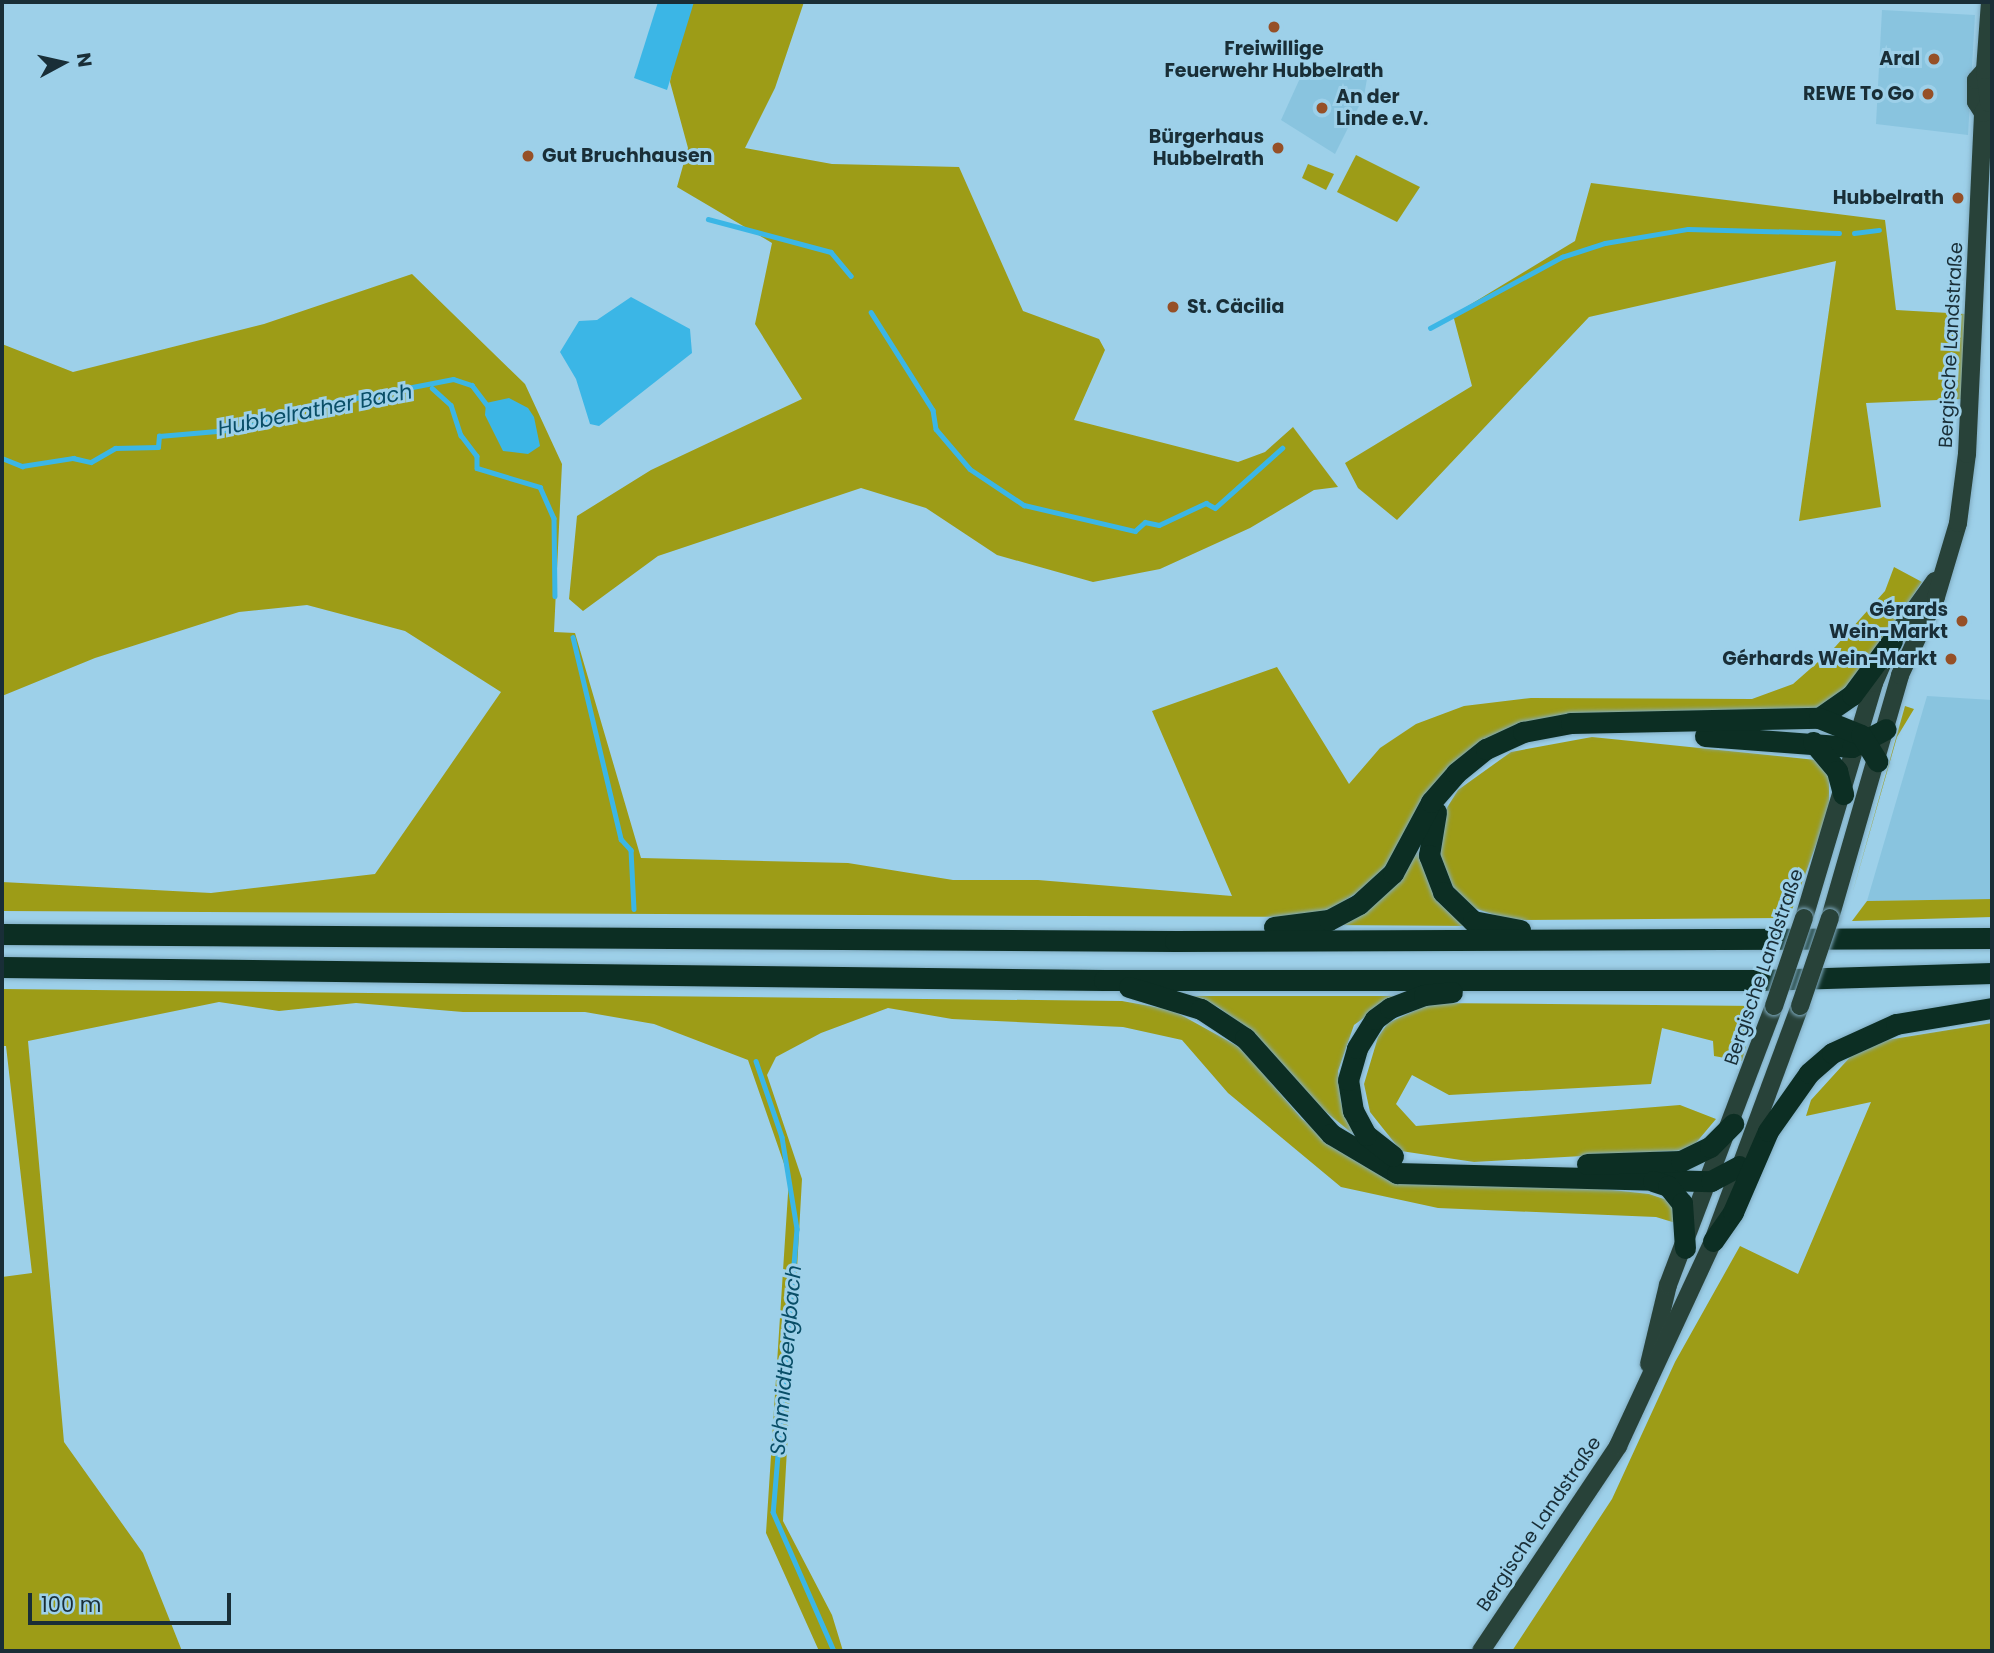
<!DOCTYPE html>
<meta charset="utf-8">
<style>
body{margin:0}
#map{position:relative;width:1994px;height:1653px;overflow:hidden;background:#9dd0e9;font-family:Poppins,sans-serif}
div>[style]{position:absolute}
.built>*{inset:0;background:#89c4df}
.green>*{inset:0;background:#9d9c17}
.water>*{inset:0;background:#3bb6e6}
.stream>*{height:4.5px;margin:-2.25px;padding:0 2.25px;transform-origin:2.25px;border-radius:2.25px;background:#3bb6e6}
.roads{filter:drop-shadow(0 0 2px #80acc2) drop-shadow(0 0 2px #80acc2)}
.primary>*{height:18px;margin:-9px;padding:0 9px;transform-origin:9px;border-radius:9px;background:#284239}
.highway>*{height:21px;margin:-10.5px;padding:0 10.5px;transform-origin:10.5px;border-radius:10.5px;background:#0c2e23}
.bridges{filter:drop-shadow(0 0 2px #80acc2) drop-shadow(0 0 2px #80acc2)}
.primary-bridge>*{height:18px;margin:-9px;padding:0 9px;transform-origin:9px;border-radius:9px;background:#284239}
.dots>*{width:19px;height:19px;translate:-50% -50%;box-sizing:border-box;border:4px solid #9dd0e9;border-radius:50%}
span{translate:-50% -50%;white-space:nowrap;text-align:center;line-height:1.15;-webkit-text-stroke:6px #9dd0e9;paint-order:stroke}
.poi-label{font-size:19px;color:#192e37;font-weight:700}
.right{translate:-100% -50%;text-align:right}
.left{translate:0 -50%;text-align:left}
.street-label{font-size:19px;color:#192e37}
.water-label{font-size:21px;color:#094e67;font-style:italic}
.frame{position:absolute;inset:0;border:4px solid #192e37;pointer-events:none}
.north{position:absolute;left:28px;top:28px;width:70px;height:70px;-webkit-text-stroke:5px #9dd0e9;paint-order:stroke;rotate:82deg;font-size:19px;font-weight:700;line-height:28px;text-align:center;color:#192e37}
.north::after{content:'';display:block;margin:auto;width:24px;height:32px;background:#192e37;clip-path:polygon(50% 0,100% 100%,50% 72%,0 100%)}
.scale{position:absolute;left:28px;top:1593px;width:203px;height:32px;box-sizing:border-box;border:4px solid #192e37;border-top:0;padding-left:9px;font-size:21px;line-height:24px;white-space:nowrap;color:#192e37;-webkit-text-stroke:5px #9dd0e9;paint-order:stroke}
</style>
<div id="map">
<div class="built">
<i style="clip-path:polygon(1882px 10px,1975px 15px,1968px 135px,1876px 124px)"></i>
<i style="clip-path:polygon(1306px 65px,1368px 73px,1364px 96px,1335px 154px,1281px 120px)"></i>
<i style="clip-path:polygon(1927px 696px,1992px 700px,1992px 899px,1867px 901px)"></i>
</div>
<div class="green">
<i style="clip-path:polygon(680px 2px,804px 2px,775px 88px,745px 148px,832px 164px,959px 167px,1023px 311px,1099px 339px,1105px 350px,1074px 420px,1238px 462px,1265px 452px,1293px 427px,1338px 487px,1314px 490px,1250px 528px,1160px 569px,1093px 582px,997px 555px,926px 508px,861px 488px,658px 556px,583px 611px,569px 599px,577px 516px,651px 470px,802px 399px,755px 324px,772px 243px,677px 187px,688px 148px,670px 82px)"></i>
<i style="clip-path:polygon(1356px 155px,1420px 187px,1397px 222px,1337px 192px)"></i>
<i style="clip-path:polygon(1308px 164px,1334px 174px,1326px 190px,1302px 178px)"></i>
<i style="clip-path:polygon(1591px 183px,1885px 220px,1896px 310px,1966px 314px,1962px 399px,1866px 403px,1881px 507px,1799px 521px,1836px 261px,1589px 317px,1397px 520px,1358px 488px,1345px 463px,1472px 386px,1453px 315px,1575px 241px)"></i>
<i style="clip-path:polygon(412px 274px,525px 384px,562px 464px,554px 632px,575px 633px,641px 858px,848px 863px,953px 880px,1038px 880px,1232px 896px,1152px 711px,1277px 667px,1349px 784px,1380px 748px,1416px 724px,1464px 706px,1531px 698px,1752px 699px,1793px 684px,1835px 647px,1885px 591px,1894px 567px,1922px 582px,1854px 686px,1821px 711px,1505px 733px,1368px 886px,1331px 909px,1300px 917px,2px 911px,2px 882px,211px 893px,375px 874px,501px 692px,405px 631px,307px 605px,239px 612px,95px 658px,2px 696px,2px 344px,73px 372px,264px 324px)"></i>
<i style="clip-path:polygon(1905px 706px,1914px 709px,1897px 737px,1851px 898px)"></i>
<i style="clip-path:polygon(1592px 737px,1816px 760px,1829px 773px,1829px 810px,1789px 918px,1510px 920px,1471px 907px,1446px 880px,1438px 855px,1445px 811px,1458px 790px,1511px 752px)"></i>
<i style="clip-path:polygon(1422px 834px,1469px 926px,1329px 925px)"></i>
<i style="clip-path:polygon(1992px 899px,1992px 917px,1852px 921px,1867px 901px)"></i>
<i style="clip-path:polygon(2px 989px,1122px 1001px,1172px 1010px,1241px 1048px,1302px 1119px,1363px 1163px,1649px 1194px,1670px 1201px,1679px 1224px,1656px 1217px,1438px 1208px,1341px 1187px,1228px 1093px,1182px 1040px,1123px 1027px,952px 1019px,888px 1008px,821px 1033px,776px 1057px,767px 1075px,802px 1179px,783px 1521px,832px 1615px,843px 1651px,819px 1651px,766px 1533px,789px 1178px,748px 1060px,654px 1024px,585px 1012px,463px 1012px,356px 1003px,279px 1011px,219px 1002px,28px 1041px,64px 1442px,143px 1553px,182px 1651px,2px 1651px,2px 1277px,32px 1273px,6px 1046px,2px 1046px)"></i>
<i style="clip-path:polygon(1185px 996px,1394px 996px,1354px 1025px,1338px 1071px,1341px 1103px,1359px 1139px,1315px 1103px,1251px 1032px,1218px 1007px)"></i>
<i style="clip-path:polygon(1431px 1003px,1757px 1006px,1742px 1061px,1714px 1056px,1713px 1041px,1662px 1028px,1651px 1084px,1449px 1095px,1412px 1075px,1396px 1104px,1416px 1126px,1680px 1105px,1716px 1119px,1690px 1150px,1474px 1162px,1401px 1151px,1370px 1112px,1364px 1084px,1378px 1037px,1388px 1023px)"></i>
<i style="clip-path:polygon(1992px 1023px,1992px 1651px,1512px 1651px,1612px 1499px,1675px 1362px,1740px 1246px,1798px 1274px,1871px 1102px,1806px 1116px,1811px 1100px,1862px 1044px)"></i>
</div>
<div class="water">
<i style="clip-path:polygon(658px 2px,694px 2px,667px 90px,634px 78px)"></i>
<i style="clip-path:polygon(631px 297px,690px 329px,692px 353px,599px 426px,590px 424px,576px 379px,560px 352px,579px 321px,597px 320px)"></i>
<i style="clip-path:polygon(509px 398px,528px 408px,534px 417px,540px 446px,528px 454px,503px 451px,485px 415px,486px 403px)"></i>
</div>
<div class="stream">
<i style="left:708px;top:219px;width:127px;rotate:15deg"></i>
<i style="left:831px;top:252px;width:31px;rotate:50deg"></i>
<i style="left:1854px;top:233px;width:25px;rotate:-7deg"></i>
<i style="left:871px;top:312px;width:116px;rotate:57.7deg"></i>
<i style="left:933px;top:410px;width:19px;rotate:81deg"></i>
<i style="left:936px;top:429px;width:52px;rotate:49.6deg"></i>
<i style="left:970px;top:469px;width:65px;rotate:33.7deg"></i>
<i style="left:1024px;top:505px;width:114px;rotate:13.2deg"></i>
<i style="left:1135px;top:531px;width:13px;rotate:-42deg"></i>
<i style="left:1145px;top:522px;width:14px;rotate:12deg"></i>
<i style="left:1159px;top:525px;width:52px;rotate:-25.1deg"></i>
<i style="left:1206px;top:503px;width:10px;rotate:29deg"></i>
<i style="left:1215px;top:508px;width:90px;rotate:-41.8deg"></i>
<i style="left:1430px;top:328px;width:150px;rotate:-28.3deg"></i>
<i style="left:1562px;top:257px;width:45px;rotate:-18deg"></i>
<i style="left:1605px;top:243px;width:84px;rotate:-9.6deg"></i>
<i style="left:1688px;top:229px;width:151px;rotate:1.5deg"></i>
<i style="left:432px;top:388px;width:25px;rotate:42deg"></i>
<i style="left:451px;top:405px;width:32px;rotate:72deg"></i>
<i style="left:461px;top:435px;width:26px;rotate:53deg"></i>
<i style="left:477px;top:456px;width:12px;rotate:90deg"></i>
<i style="left:477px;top:468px;width:66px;rotate:16.8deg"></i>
<i style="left:540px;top:487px;width:34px;rotate:66deg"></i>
<i style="left:554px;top:518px;width:78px;rotate:89.3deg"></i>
<i style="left:2px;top:458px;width:22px;rotate:22deg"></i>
<i style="left:22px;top:466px;width:52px;rotate:-8.9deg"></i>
<i style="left:73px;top:458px;width:18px;rotate:13deg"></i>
<i style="left:91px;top:462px;width:28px;rotate:-30deg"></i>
<i style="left:115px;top:448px;width:43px;rotate:-1.3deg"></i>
<i style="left:158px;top:447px;width:11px;rotate:-85deg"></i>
<i style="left:159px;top:436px;width:81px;rotate:-4.9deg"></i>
<i style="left:240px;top:429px;width:57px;rotate:-19.4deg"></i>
<i style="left:294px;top:410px;width:162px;rotate:-11deg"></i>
<i style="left:453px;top:379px;width:20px;rotate:18deg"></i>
<i style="left:472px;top:385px;width:26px;rotate:53deg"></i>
<i style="left:573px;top:637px;width:208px;rotate:76.6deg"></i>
<i style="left:621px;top:839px;width:15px;rotate:48deg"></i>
<i style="left:631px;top:850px;width:59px;rotate:87.1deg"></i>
<i style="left:756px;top:1061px;width:80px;rotate:71.1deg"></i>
<i style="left:782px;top:1137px;width:93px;rotate:80.7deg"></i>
<i style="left:797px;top:1229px;width:284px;rotate:94.8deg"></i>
<i style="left:773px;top:1512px;width:152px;rotate:66.3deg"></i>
</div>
<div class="roads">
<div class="primary">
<i style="left:1983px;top:113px;width:13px;rotate:-122deg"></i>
<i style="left:1976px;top:102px;width:22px;rotate:-90deg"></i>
<i style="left:1976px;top:80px;width:13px;rotate:-48deg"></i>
<i style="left:1804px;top:918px;width:245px;rotate:-73.4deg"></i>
<i style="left:1874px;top:683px;width:46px;rotate:-66.8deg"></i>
<i style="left:1892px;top:641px;width:74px;rotate:-54.4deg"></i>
<i style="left:1830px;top:918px;width:253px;rotate:-73.9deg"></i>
<i style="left:1900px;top:675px;width:86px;rotate:-65.2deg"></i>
<i style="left:1936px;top:597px;width:77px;rotate:-73.4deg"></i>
<i style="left:1958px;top:523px;width:70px;rotate:-82.6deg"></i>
<i style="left:1967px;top:454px;width:341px;rotate:-87.3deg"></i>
<i style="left:1983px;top:113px;width:12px;rotate:-59deg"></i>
<i style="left:1989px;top:103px;width:33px;rotate:-97deg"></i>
<i style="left:1985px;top:70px;width:68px;rotate:-85.8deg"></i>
<i style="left:1649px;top:1364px;width:81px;rotate:-76.5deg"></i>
<i style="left:1668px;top:1285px;width:298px;rotate:-69.2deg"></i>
<i style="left:1481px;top:1651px;width:247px;rotate:-56.2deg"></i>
<i style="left:1618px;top:1446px;width:226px;rotate:-65.1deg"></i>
<i style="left:1713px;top:1241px;width:251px;rotate:-69.7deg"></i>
</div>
<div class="highway">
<i style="left:1819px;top:718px;width:40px;rotate:-34.9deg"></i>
<i style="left:1852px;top:695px;width:67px;rotate:-53.5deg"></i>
<i style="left:1705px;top:736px;width:147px;rotate:4.3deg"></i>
<i style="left:1852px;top:747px;width:38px;rotate:-28deg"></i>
<i style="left:1813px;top:742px;width:38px;rotate:50deg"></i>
<i style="left:1837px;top:771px;width:24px;rotate:75deg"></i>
<i style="left:1436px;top:812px;width:44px;rotate:99.2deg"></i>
<i style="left:1429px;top:855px;width:40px;rotate:69deg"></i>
<i style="left:1443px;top:892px;width:42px;rotate:44deg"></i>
<i style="left:1473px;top:921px;width:48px;rotate:10.8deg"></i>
<i style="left:1274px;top:927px;width:55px;rotate:-7.3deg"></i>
<i style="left:1329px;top:920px;width:34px;rotate:-28deg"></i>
<i style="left:1359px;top:904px;width:46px;rotate:-42.4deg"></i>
<i style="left:1393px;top:873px;width:81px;rotate:-61.8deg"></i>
<i style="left:1431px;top:802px;width:38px;rotate:-49deg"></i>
<i style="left:1456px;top:773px;width:38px;rotate:-39deg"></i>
<i style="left:1486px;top:749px;width:41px;rotate:-24.7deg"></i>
<i style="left:1523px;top:732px;width:49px;rotate:-10.6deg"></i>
<i style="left:1571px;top:723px;width:248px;rotate:-1.2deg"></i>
<i style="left:1819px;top:718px;width:45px;rotate:22deg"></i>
<i style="left:1861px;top:735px;width:31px;rotate:58deg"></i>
<i style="left:2px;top:934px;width:1173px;rotate:0.34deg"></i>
<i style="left:1175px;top:941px;width:817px;rotate:-0.21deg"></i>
<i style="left:2px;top:967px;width:1102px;rotate:0.68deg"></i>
<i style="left:1104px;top:980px;width:656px"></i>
<i style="left:1760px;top:980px;width:232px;rotate:-1.7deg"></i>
<i style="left:1129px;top:987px;width:75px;rotate:17deg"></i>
<i style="left:1201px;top:1009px;width:53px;rotate:33.4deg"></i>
<i style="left:1245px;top:1038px;width:129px;rotate:48.1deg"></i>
<i style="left:1331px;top:1134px;width:77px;rotate:30.6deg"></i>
<i style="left:1397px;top:1173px;width:314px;rotate:1.5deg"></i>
<i style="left:1711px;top:1181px;width:32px;rotate:-28deg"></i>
<i style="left:1393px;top:1156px;width:34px;rotate:-142deg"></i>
<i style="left:1366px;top:1135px;width:27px;rotate:-118deg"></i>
<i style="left:1353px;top:1111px;width:31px;rotate:-99deg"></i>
<i style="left:1348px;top:1080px;width:33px;rotate:-74deg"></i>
<i style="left:1357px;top:1048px;width:34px;rotate:-58deg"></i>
<i style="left:1375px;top:1019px;width:19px;rotate:-36deg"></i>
<i style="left:1390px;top:1008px;width:36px;rotate:-21deg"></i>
<i style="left:1424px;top:995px;width:28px;rotate:-6deg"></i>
<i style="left:1587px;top:1164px;width:94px;rotate:-1.8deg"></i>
<i style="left:1681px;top:1161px;width:32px;rotate:-26deg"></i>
<i style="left:1710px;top:1147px;width:33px;rotate:-45deg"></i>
<i style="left:1653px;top:1181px;width:16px;rotate:18deg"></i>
<i style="left:1668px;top:1186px;width:22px;rotate:51deg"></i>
<i style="left:1682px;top:1203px;width:45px;rotate:86.2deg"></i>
<i style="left:1713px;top:1241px;width:35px;rotate:-55deg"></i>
<i style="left:1733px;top:1212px;width:88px;rotate:-66.6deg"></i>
<i style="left:1768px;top:1131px;width:71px;rotate:-54.7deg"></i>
<i style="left:1809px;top:1073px;width:30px;rotate:-41deg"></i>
<i style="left:1832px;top:1053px;width:70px;rotate:-24.4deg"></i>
<i style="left:1896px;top:1024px;width:97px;rotate:-9.5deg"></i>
</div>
</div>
<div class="bridges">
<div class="primary-bridge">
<i style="left:1774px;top:1006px;width:93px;rotate:-71.2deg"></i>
<i style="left:1800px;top:1006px;width:93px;rotate:-71.2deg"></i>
</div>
</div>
<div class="dots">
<i style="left:1274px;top:27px;background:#965027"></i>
<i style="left:1934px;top:59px;background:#965027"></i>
<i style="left:1928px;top:94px;background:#965027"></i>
<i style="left:1322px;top:108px;background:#965027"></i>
<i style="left:1278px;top:148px;background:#965027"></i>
<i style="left:528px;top:156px;background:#965027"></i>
<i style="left:1958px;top:198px;background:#965027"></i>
<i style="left:1173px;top:307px;background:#965027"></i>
<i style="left:1962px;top:621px;background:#965027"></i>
<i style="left:1951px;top:659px;background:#965027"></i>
</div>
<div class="poi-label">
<span style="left:1274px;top:60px">Freiwillige<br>Feuerwehr Hubbelrath</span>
<span class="right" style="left:1920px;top:59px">Aral</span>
<span class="right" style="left:1914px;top:94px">REWE To Go</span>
<span class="left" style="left:1336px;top:108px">An der<br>Linde e.V.</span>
<span class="right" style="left:1264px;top:148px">Bürgerhaus<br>Hubbelrath</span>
<span class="left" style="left:542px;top:156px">Gut Bruchhausen</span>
<span class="right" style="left:1944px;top:198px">Hubbelrath</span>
<span class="left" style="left:1187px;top:307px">St. Cäcilia</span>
<span class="right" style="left:1948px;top:621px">Gérards<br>Wein-Markt</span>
<span class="right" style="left:1937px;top:659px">Gérhards Wein-Markt</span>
</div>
<div class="street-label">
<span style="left:1951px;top:345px;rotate:-87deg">Bergische Landstraße</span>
<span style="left:1764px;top:967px;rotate:-71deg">Bergische Landstraße</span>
<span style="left:1539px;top:1524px;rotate:-56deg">Bergische Landstraße</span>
</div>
<div class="water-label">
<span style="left:315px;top:410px;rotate:-11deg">Hubbelrather Bach</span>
<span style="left:786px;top:1360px;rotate:-85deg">Schmidtbergbach</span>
</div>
<div class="frame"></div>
<div class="north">N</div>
<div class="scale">100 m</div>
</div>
